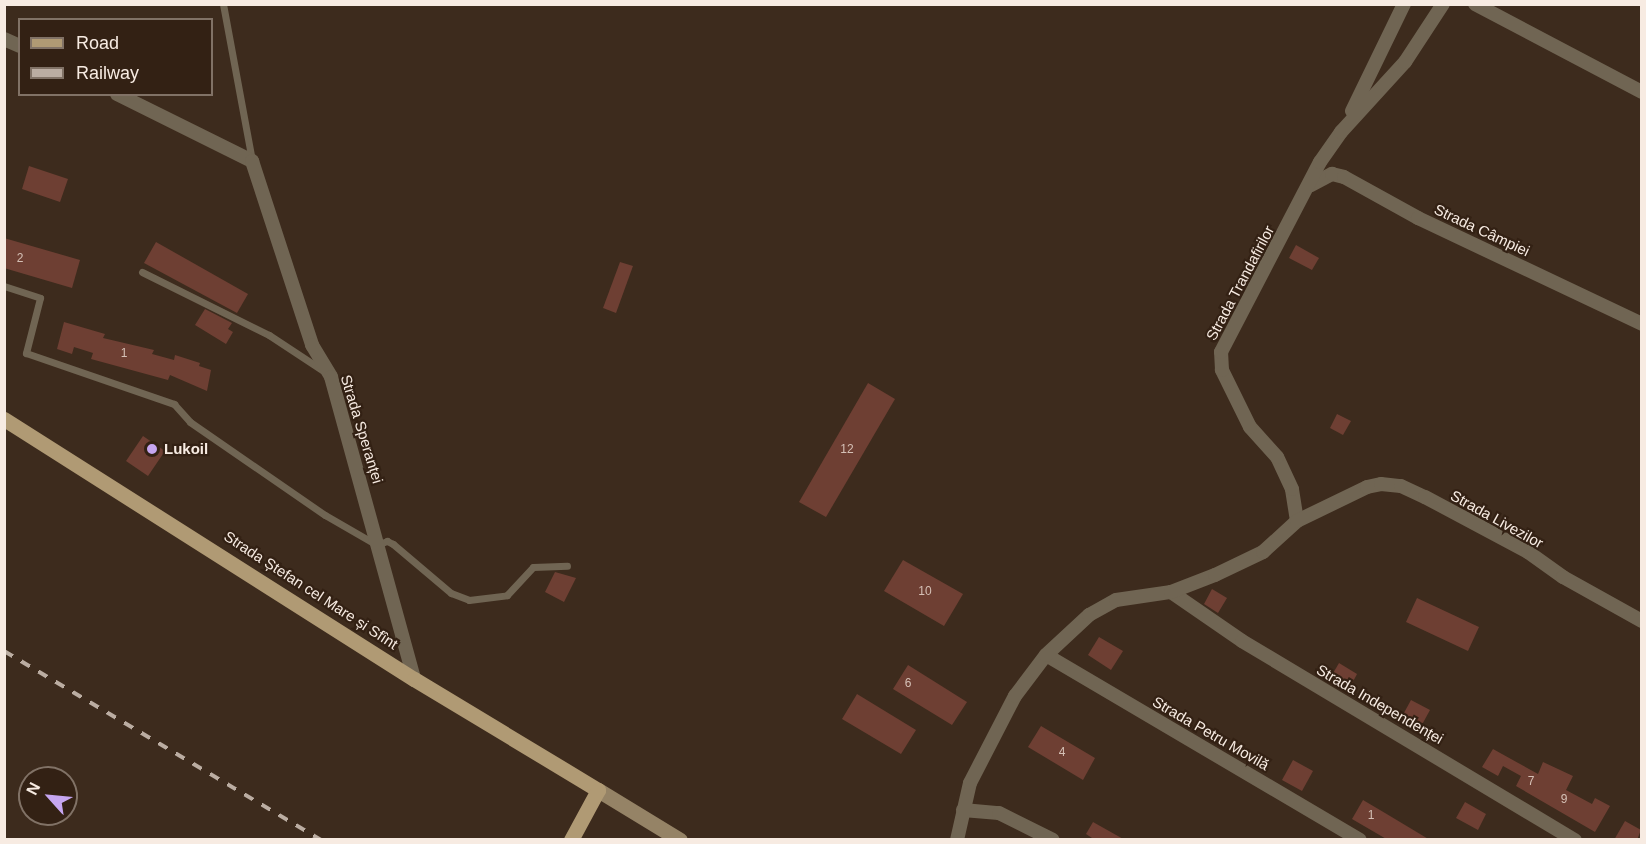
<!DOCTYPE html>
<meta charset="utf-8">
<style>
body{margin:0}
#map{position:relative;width:1646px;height:844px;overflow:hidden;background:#3d2b1d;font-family:Helvetica,sans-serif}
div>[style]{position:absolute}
.building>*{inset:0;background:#6e3f33}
.service>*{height:7px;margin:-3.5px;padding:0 3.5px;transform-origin:3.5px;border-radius:3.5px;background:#706553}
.minor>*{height:14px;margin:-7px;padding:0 7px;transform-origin:7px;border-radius:7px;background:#706553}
.secondary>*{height:15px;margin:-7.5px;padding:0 7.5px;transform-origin:7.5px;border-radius:7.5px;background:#958366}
.primary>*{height:15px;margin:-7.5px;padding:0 7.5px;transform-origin:7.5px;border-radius:7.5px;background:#b09a74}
.rail>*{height:4px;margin-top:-2px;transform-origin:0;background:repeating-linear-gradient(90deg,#bbada2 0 10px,transparent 0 20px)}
.dots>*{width:16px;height:16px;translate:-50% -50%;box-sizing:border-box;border:3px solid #332114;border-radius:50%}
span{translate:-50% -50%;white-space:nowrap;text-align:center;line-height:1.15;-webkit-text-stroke:4.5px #332114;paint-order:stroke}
.number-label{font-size:12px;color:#d5c0b6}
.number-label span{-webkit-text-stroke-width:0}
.street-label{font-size:15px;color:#f7ebe2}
.poi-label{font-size:15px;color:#f7ebe2;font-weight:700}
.left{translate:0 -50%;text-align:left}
.frame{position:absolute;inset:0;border:6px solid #f7ebe2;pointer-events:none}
.legend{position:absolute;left:18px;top:18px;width:195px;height:78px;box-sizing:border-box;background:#332114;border:2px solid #817266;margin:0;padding:8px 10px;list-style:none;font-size:18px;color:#f7ebe2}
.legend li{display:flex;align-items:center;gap:12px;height:30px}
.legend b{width:30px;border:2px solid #817266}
.north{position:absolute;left:18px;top:766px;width:60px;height:60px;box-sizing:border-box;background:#332114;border:2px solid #817266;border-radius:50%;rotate:297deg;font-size:16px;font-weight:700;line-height:24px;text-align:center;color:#f7ebe2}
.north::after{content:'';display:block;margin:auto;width:21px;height:27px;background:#c6a6f0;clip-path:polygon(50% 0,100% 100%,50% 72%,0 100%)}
</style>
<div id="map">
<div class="building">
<i style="clip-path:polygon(29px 166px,68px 179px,60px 202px,22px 189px)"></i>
<i style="clip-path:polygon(4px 238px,80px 260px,72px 288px,4px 268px)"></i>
<i style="clip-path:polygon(156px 242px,248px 294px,237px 313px,144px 263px)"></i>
<i style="clip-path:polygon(1296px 245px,1319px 258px,1312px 270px,1289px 258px)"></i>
<i style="clip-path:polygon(620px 262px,633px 266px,616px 313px,603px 308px)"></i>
<i style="clip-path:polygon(205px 309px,232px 323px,228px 329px,233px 332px,226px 344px,195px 325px)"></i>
<i style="clip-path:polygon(64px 322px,105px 334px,103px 338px,154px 350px,152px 354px,174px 360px,175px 355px,200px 363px,199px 366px,211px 370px,207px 391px,170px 375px,168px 380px,91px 359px,93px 353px,74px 347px,72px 354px,57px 349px)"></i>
<i style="clip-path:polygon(868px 383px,895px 399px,826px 517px,799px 502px)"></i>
<i style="clip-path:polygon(1337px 414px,1351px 421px,1343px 435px,1330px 428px)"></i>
<i style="clip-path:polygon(143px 436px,165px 451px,148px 476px,126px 461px)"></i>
<i style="clip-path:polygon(903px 560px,963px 594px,944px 626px,884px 591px)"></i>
<i style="clip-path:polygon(555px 572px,576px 578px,564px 602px,545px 592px)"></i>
<i style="clip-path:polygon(1212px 589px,1227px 598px,1218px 613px,1204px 604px)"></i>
<i style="clip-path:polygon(1417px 598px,1479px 627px,1468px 651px,1406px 622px)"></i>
<i style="clip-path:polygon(1099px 637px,1123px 651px,1111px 670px,1088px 655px)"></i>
<i style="clip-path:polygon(1339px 663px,1357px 674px,1347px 693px,1328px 682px)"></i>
<i style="clip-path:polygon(908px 665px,967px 702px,952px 725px,893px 689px)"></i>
<i style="clip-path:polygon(857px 694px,916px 730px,901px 754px,842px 719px)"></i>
<i style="clip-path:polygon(1411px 700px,1430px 710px,1418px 732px,1399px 722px)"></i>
<i style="clip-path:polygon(1041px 726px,1095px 758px,1083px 780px,1028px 747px)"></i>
<i style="clip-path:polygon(1493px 749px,1538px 774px,1543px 762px,1573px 776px,1566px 790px,1592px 804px,1595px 798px,1610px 806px,1595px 832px,1516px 786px,1521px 776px,1503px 766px,1498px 776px,1482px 767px)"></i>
<i style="clip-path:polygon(1293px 760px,1313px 771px,1302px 791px,1282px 780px)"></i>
<i style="clip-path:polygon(1363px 800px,1385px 813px,1430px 840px,1388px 840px,1352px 819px)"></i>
<i style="clip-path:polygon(1465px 802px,1486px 814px,1478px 830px,1456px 818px)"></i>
<i style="clip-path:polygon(1625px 821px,1641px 830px,1637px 840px,1614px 840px)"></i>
<i style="clip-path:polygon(1093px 822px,1125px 840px,1095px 840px,1086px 834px)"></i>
</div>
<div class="service">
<i style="left:223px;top:4px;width:160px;rotate:79.5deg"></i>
<i style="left:142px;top:272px;width:142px;rotate:26.4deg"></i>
<i style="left:269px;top:335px;width:64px;rotate:33.4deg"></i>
<i style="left:4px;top:286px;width:38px;rotate:18deg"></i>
<i style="left:40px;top:298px;width:57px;rotate:104.3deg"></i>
<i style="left:26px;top:353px;width:157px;rotate:19deg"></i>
<i style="left:174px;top:404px;width:24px;rotate:48deg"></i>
<i style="left:190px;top:422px;width:164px;rotate:34.6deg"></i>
<i style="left:325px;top:515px;width:60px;rotate:30deg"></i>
<i style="left:377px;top:545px;width:11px;rotate:-22deg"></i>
<i style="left:387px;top:541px;width:7px;rotate:27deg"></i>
<i style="left:393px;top:544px;width:76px;rotate:40.2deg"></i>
<i style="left:451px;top:593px;width:19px;rotate:21deg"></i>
<i style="left:469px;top:600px;width:38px;rotate:-7deg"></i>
<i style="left:507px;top:595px;width:38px;rotate:-47deg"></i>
<i style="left:533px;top:567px;width:34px;rotate:-2deg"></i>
</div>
<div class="minor">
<i style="left:1475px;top:4px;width:189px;rotate:27.8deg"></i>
<i style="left:4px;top:39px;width:17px;rotate:24deg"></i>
<i style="left:117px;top:94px;width:151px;rotate:26.4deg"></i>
<i style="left:252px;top:161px;width:194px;rotate:71.9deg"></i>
<i style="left:312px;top:345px;width:37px;rotate:59deg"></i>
<i style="left:331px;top:377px;width:313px;rotate:74.6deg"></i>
<i style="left:1352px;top:111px;width:119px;rotate:-64.1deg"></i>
<i style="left:1311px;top:185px;width:24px;rotate:-28deg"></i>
<i style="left:1332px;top:174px;width:12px;rotate:14deg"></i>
<i style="left:1344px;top:177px;width:85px;rotate:29deg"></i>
<i style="left:1418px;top:218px;width:248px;rotate:25.3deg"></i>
<i style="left:1297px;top:521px;width:32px;rotate:-99deg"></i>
<i style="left:1292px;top:489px;width:35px;rotate:-115deg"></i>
<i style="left:1277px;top:457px;width:40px;rotate:-132deg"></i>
<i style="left:1250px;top:427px;width:64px;rotate:-116.2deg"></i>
<i style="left:1222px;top:370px;width:18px;rotate:-93deg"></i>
<i style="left:1221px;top:352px;width:214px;rotate:-62.5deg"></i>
<i style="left:1320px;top:162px;width:37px;rotate:-55deg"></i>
<i style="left:1341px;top:132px;width:95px;rotate:-47.6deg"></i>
<i style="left:1405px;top:62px;width:69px;rotate:-56.8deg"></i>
<i style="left:1171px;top:592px;width:86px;rotate:34.6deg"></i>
<i style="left:1242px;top:641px;width:388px;rotate:30.9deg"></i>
<i style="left:1046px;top:655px;width:364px;rotate:30.5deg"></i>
<i style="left:963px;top:810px;width:36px;rotate:5deg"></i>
<i style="left:999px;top:813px;width:60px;rotate:26.6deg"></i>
<i style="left:957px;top:840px;width:58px;rotate:-77.2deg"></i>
<i style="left:970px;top:783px;width:98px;rotate:-62.7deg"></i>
<i style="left:1015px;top:696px;width:51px;rotate:-52.9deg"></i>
<i style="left:1046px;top:655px;width:59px;rotate:-42.9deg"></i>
<i style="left:1089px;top:615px;width:31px;rotate:-29deg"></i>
<i style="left:1116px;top:600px;width:56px;rotate:-8.3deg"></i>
<i style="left:1171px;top:592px;width:47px;rotate:-21.1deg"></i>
<i style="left:1215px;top:575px;width:53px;rotate:-25.6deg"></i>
<i style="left:1263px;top:552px;width:46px;rotate:-42.4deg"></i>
<i style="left:1297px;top:521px;width:78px;rotate:-25.9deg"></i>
<i style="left:1367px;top:487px;width:14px;rotate:-12deg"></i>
<i style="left:1381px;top:484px;width:20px;rotate:6deg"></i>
<i style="left:1401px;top:486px;width:26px;rotate:25deg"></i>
<i style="left:1425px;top:497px;width:117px;rotate:28.1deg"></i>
<i style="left:1528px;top:552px;width:43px;rotate:35.5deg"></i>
<i style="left:1563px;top:577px;width:90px;rotate:29.1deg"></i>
</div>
<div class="secondary">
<i style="left:598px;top:790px;width:96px;rotate:31.4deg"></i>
</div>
<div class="primary">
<i style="left:4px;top:419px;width:485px;rotate:32.4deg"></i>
<i style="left:414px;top:679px;width:215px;rotate:31.1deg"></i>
<i style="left:598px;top:790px;width:57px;rotate:118.4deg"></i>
</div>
<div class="rail">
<i style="left:4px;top:651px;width:369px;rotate:30.8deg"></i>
</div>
<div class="dots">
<i style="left:152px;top:449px;background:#c6a6f0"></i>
</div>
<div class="number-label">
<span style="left:20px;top:259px">2</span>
<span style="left:124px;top:354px">1</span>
<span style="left:847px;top:450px">12</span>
<span style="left:925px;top:592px">10</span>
<span style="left:908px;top:684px">6</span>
<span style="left:1062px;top:753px">4</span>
<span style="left:1531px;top:782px">7</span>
<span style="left:1564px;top:800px">9</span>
<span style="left:1371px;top:816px">1</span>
</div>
<div class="street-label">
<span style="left:1482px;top:230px;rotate:25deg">Strada Câmpiei</span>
<span style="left:1240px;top:283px;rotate:-62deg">Strada Trandafirilor</span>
<span style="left:362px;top:429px;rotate:73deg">Strada Speranței</span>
<span style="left:1497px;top:519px;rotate:29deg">Strada Livezilor</span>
<span style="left:311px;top:590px;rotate:33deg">Strada Ștefan cel Mare și Sfînt</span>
<span style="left:1380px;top:704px;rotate:30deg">Strada Independenței</span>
<span style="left:1211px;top:733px;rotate:30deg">Strada Petru Movilă</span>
</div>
<div class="poi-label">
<span class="left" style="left:164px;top:449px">Lukoil</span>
</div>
<div class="frame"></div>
<ul class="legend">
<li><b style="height:8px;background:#b09a74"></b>Road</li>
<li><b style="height:8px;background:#bbada2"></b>Railway</li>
</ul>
<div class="north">N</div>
</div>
